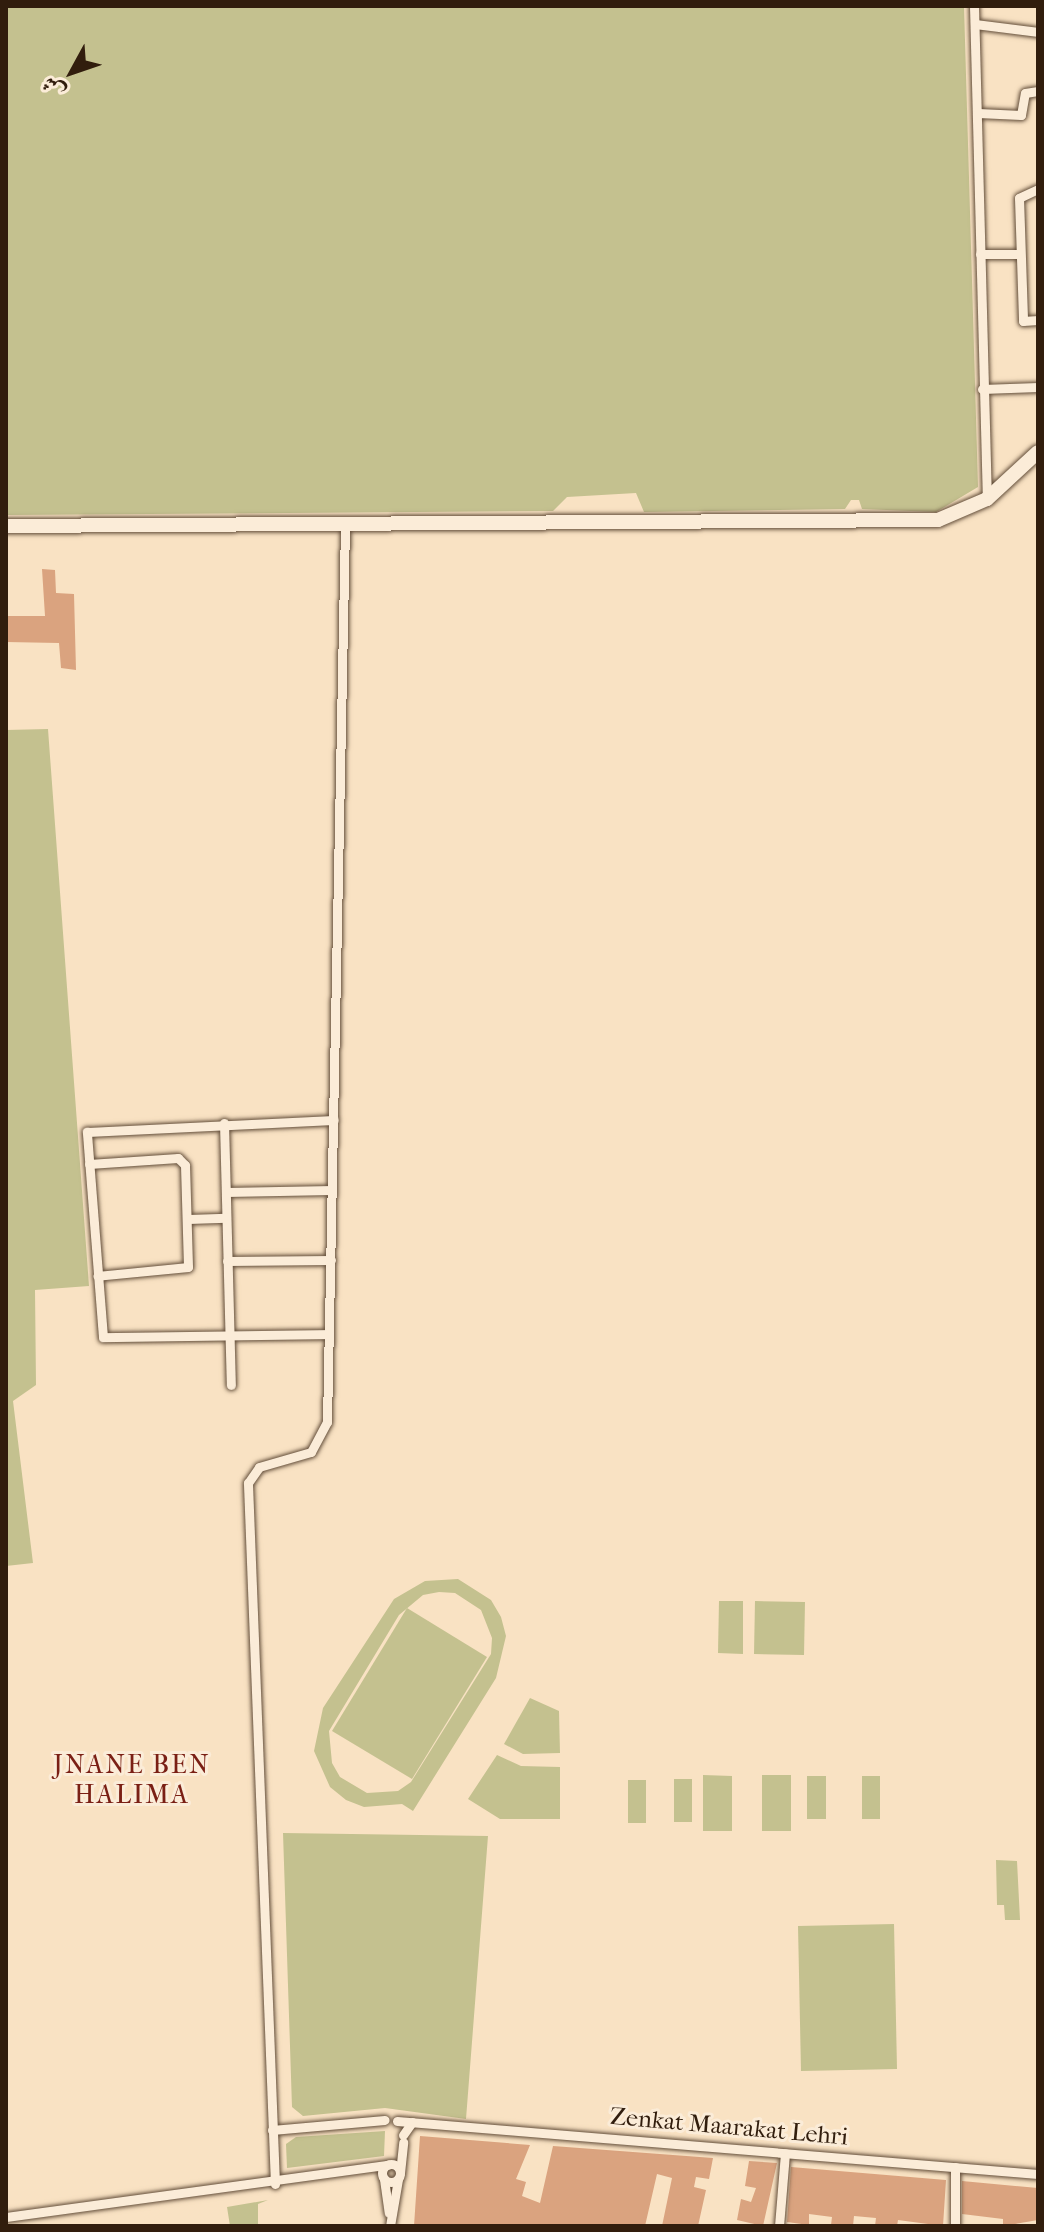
<!DOCTYPE html>
<meta charset="utf-8">
<style>
body{margin:0}
#map{position:relative;width:1044px;height:2232px;overflow:hidden;background:#f9e2c3;font-family:"IM FELL French Canon",Amiri,serif}
div>[style]{position:absolute}
.green>*{inset:0;background:#c4c18f}
.building>*{inset:0;background:#daa37f}
.roads{filter:drop-shadow(0 0 2px #634e3a) drop-shadow(0 0 2px #634e3a)}
.minor>*{height:9px;margin:-4.5px;padding:0 4.5px;transform-origin:4.5px;border-radius:4.5px;background:#fbecd8}
.minor>.ring{margin:-4.5px;padding:0;box-sizing:content-box;background:none;border:9px solid #fbecd8;border-radius:50%}
.secondary>*{height:14px;margin:-7px;padding:0 7px;transform-origin:7px;border-radius:7px;background:#fbecd8}
span{translate:-50% -50%;white-space:nowrap;text-align:center;line-height:1.15;-webkit-text-stroke:6px #fbecd8;paint-order:stroke}
.street-label{font-size:24px;color:#311d0d}
.neighbourhood-label{font-size:26px;color:#7a1f14;letter-spacing:2px}
.frame{position:absolute;inset:0;border:8px solid #311d0d;pointer-events:none}
.north{position:absolute;left:32px;top:32px;width:80px;height:80px;-webkit-text-stroke:6px #fbecd8;paint-order:stroke;rotate:230deg;font-size:22px;font-weight:700;line-height:32px;text-align:center;color:#311d0d}
.north::after{content:'';display:block;margin:auto;width:28px;height:36px;background:#311d0d;clip-path:polygon(50% 0,100% 100%,50% 72%,0 100%)}
</style>
<div id="map">
<div class="green">
<i style="clip-path:polygon(6px 6px,964px 6px,978px 487px,936px 512px,862px 509px,859px 500px,851px 500px,845px 509px,644px 512px,636px 493px,567px 497px,553px 511px,6px 515px)"></i>
<i style="clip-path:polygon(48px 729px,89px 1286px,35px 1290px,36px 1385px,13px 1401px,33px 1563px,6px 1566px,6px 730px)"></i>
<i style="clip-path:polygon(evenodd,458px 1579px,491px 1600px,501px 1617px,506px 1636px,496px 1678px,413px 1811px,402px 1804px,364px 1807px,346px 1800px,330px 1787px,314px 1751px,323px 1708px,394px 1599px,425px 1581px,458px 1579px,439px 1592px,455px 1593px,481px 1610px,492px 1638px,491px 1654px,411px 1782px,398px 1791px,367px 1793px,340px 1777px,332px 1763px,329px 1731px,399px 1615px,423px 1595px,439px 1592px)"></i>
<i style="clip-path:polygon(719px 1601px,743px 1601px,743px 1654px,718px 1653px)"></i>
<i style="clip-path:polygon(755px 1601px,805px 1602px,804px 1655px,754px 1654px)"></i>
<i style="clip-path:polygon(407px 1608px,487px 1657px,412px 1779px,332px 1731px)"></i>
<i style="clip-path:polygon(530px 1698px,559px 1711px,560px 1753px,523px 1754px,504px 1744px)"></i>
<i style="clip-path:polygon(497px 1755px,521px 1766px,560px 1767px,560px 1819px,500px 1819px,468px 1799px)"></i>
<i style="clip-path:polygon(703px 1775px,732px 1776px,732px 1831px,703px 1831px)"></i>
<i style="clip-path:polygon(762px 1775px,791px 1775px,791px 1831px,762px 1831px)"></i>
<i style="clip-path:polygon(807px 1776px,826px 1776px,826px 1819px,807px 1819px)"></i>
<i style="clip-path:polygon(862px 1776px,880px 1776px,880px 1819px,862px 1819px)"></i>
<i style="clip-path:polygon(674px 1779px,692px 1779px,692px 1822px,674px 1822px)"></i>
<i style="clip-path:polygon(628px 1780px,646px 1780px,646px 1823px,628px 1823px)"></i>
<i style="clip-path:polygon(283px 1833px,488px 1836px,466px 2119px,385px 2108px,303px 2116px,292px 2107px)"></i>
<i style="clip-path:polygon(996px 1860px,1017px 1861px,1020px 1920px,1005px 1920px,1004px 1905px,997px 1905px)"></i>
<i style="clip-path:polygon(894px 1924px,897px 2069px,801px 2071px,798px 1926px)"></i>
<i style="clip-path:polygon(385px 2131px,384px 2156px,287px 2168px,286px 2144px,296px 2137px)"></i>
<i style="clip-path:polygon(268px 2200px,258px 2204px,258px 2226px,230px 2226px,227px 2207px)"></i>
</div>
<div class="building">
<i style="clip-path:polygon(42px 569px,55px 570px,56px 593px,74px 594px,76px 670px,61px 668px,59px 643px,6px 642px,6px 616px,45px 616px)"></i>
<i style="clip-path:polygon(420px 2136px,530px 2145px,516px 2179px,526px 2182px,522px 2196px,540px 2203px,553px 2146px,713px 2158px,709px 2179px,696px 2177px,694px 2187px,706px 2190px,698px 2226px,662px 2226px,672px 2178px,657px 2174px,645px 2226px,414px 2226px)"></i>
<i style="clip-path:polygon(749px 2161px,777px 2163px,763px 2226px,737px 2220px,741px 2199px,751px 2202px,756px 2188px,745px 2186px)"></i>
<i style="clip-path:polygon(791px 2167px,946px 2180px,943px 2226px,898px 2220px,897px 2226px,875px 2226px,876px 2218px,854px 2216px,853px 2226px,841px 2226px,831px 2225px,832px 2217px,809px 2214px,809px 2225px,787px 2222px)"></i>
<i style="clip-path:polygon(962px 2181px,1038px 2188px,1038px 2220px,1003px 2226px,1003px 2219px,962px 2214px)"></i>
</div>
<div class="roads">
<div class="minor">
<i style="left:974px;top:6px;width:493px;rotate:88.5deg"></i>
<i style="left:975px;top:24px;width:64px;rotate:7.2deg"></i>
<i style="left:978px;top:113px;width:43px;rotate:2.7deg"></i>
<i style="left:1021px;top:115px;width:22px;rotate:-80deg"></i>
<i style="left:1025px;top:93px;width:13px;rotate:-9deg"></i>
<i style="left:1038px;top:189px;width:21px;rotate:155deg"></i>
<i style="left:1019px;top:198px;width:123px;rotate:88.1deg"></i>
<i style="left:1023px;top:321px;width:15px;rotate:-4deg"></i>
<i style="left:980px;top:254px;width:40px"></i>
<i style="left:982px;top:389px;width:56px;rotate:-2deg"></i>
<i style="left:224px;top:1123px;width:262px;rotate:88.5deg"></i>
<i style="left:89px;top:1164px;width:89px;rotate:-3.9deg"></i>
<i style="left:178px;top:1158px;width:10px;rotate:45deg"></i>
<i style="left:185px;top:1165px;width:102px;rotate:88.3deg"></i>
<i style="left:188px;top:1267px;width:91px;rotate:174.4deg"></i>
<i style="left:226px;top:1192px;width:106px;rotate:-1.1deg"></i>
<i style="left:188px;top:1219px;width:38px;rotate:-2deg"></i>
<i style="left:227px;top:1261px;width:104px;rotate:-0.6deg"></i>
<i style="left:329px;top:1334px;width:226px;rotate:179.2deg"></i>
<i style="left:103px;top:1337px;width:206px;rotate:-94.5deg"></i>
<i style="left:87px;top:1132px;width:247px;rotate:-2.8deg"></i>
<i style="left:397px;top:2121px;width:643px;rotate:4.73deg"></i>
<i style="left:272px;top:2130px;width:113px;rotate:-5.1deg"></i>
<i style="left:403px;top:2135px;width:16px;rotate:-55deg"></i>
<i class="ring" style="left:382px;top:2164px;width:9px;height:9px"></i>
<i style="left:955px;top:2167px;width:59px;rotate:90deg"></i>
<i style="left:400px;top:2173px;width:31px;rotate:-84deg"></i>
<i style="left:384px;top:2179px;width:34px;rotate:82deg"></i>
<i style="left:275px;top:2184px;width:702px;rotate:-92.21deg"></i>
<i style="left:248px;top:1483px;width:19px;rotate:-55deg"></i>
<i style="left:259px;top:1467px;width:54px;rotate:-16.1deg"></i>
<i style="left:311px;top:1452px;width:34px;rotate:-62deg"></i>
<i style="left:327px;top:1422px;width:900px;rotate:-88.85deg"></i>
<i style="left:6px;top:2217px;width:386px;rotate:-7.8deg"></i>
<i style="left:390px;top:2226px;width:48px;rotate:-80.3deg"></i>
<i style="left:779px;top:2226px;width:73px;rotate:-85.3deg"></i>
</div>
<div class="secondary">
<i style="left:6px;top:526px;width:932px;rotate:-0.37deg"></i>
<i style="left:938px;top:520px;width:53px;rotate:-23.2deg"></i>
<i style="left:987px;top:499px;width:69px;rotate:-42.7deg"></i>
</div>
</div>
<div class="street-label">
<span style="left:729px;top:2127px;rotate:5deg">Zenkat Maarakat Lehri</span>
</div>
<div class="neighbourhood-label">
<span style="left:132px;top:1780px">JNANE BEN<br>HALIMA</span>
</div>
<div class="frame"></div>
<div class="north">ش</div>
</div>
